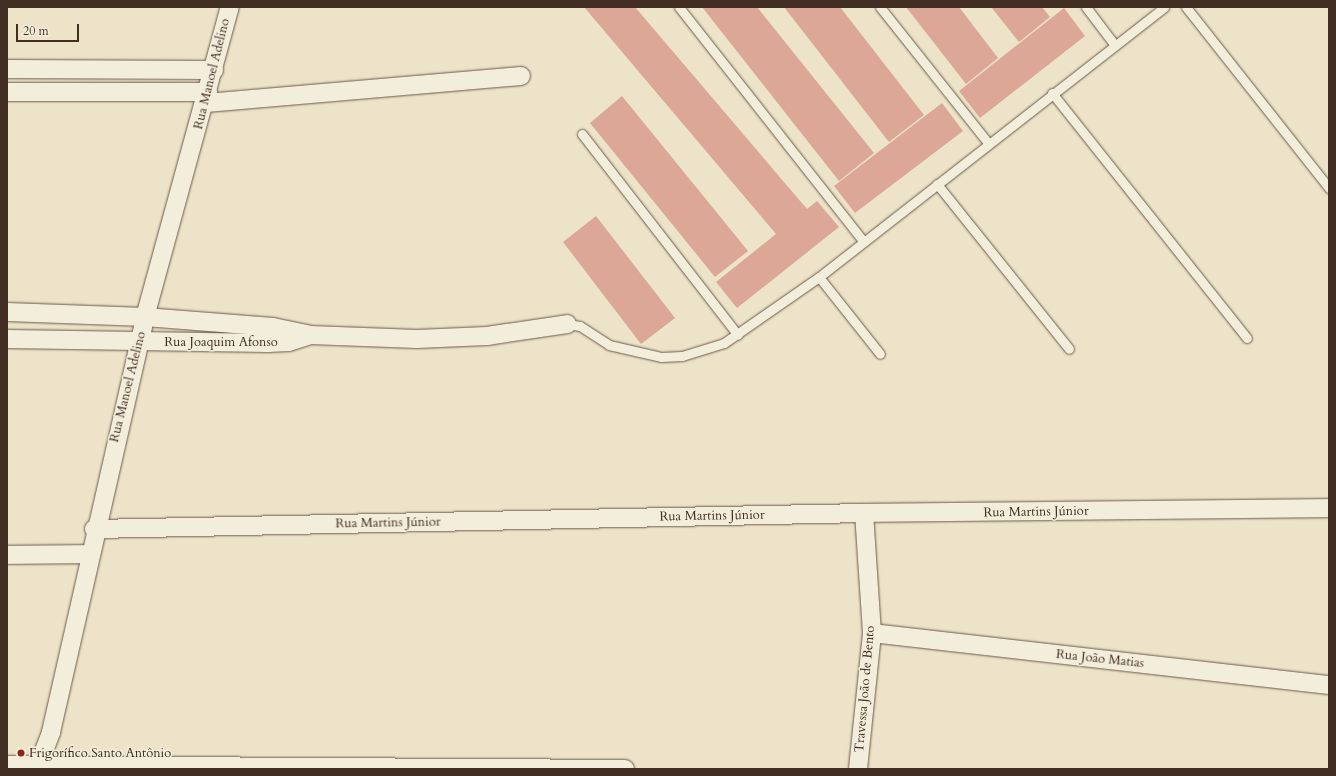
<!DOCTYPE html>
<meta charset="utf-8">
<style>
body{margin:0}
#map{position:relative;width:1336px;height:776px;overflow:hidden;background:#ece3c8;font-family:Cardo,serif}
div>[style]{position:absolute}
.building>*{inset:0;background:#dca796}
.roads{filter:drop-shadow(0 0 1px #6c5a4b) drop-shadow(0 0 1px #6c5a4b)}
.service>*{height:9px;margin:-4.5px;padding:0 4.5px;transform-origin:4.5px;border-radius:4.5px;background:#f3eddb}
.minor>*{height:18px;margin:-9px;padding:0 9px;transform-origin:9px;border-radius:9px;background:#f3eddb}
.dots>*{width:11px;height:11px;translate:-50% -50%;box-sizing:border-box;border:2px solid #f3eddb;border-radius:50%}
span{translate:-50% -50%;white-space:nowrap;text-align:center;line-height:1.15;-webkit-text-stroke:3px #f3eddb;paint-order:stroke}
.street-label{font-size:13px;color:#412d21}
.poi-label{font-size:13px;color:#412d21}
.left{translate:0 -50%;text-align:left}
.frame{position:absolute;inset:0;border:8px solid #412d21;pointer-events:none}
.scale{position:absolute;left:16px;top:24px;width:63px;height:18px;box-sizing:border-box;border:2px solid #412d21;border-top:0;padding-left:5px;font-size:12px;line-height:14px;white-space:nowrap;color:#412d21;-webkit-text-stroke:3px #f3eddb;paint-order:stroke}
</style>
<div id="map">
<div class="building">
<i style="clip-path:polygon(584px 7px,635px 7px,807px 209px,817px 201px,839px 227px,737px 308px,716px 282px,776px 234px)"></i>
<i style="clip-path:polygon(702px 7px,757px 7px,874px 153px,839px 181px)"></i>
<i style="clip-path:polygon(784px 7px,840px 7px,924px 115px,889px 142px)"></i>
<i style="clip-path:polygon(906px 7px,959px 7px,998px 58px,966px 84px)"></i>
<i style="clip-path:polygon(991px 7px,1042px 7px,1050px 17px,1019px 42px)"></i>
<i style="clip-path:polygon(1064px 8px,1085px 36px,980px 118px,959px 91px)"></i>
<i style="clip-path:polygon(622px 96px,748px 251px,715px 277px,590px 123px)"></i>
<i style="clip-path:polygon(942px 103px,963px 131px,855px 213px,834px 186px)"></i>
<i style="clip-path:polygon(596px 216px,675px 318px,641px 344px,563px 242px)"></i>
</div>
<div class="roads">
<div class="service">
<i style="left:679px;top:7px;width:298px;rotate:51.8deg"></i>
<i style="left:880px;top:7px;width:174px;rotate:51.5deg"></i>
<i style="left:1086px;top:7px;width:46px;rotate:52.9deg"></i>
<i style="left:1186px;top:7px;width:231px;rotate:51.7deg"></i>
<i style="left:1052px;top:93px;width:313px;rotate:51.5deg"></i>
<i style="left:582px;top:134px;width:254px;rotate:52.2deg"></i>
<i style="left:937px;top:184px;width:211px;rotate:51.3deg"></i>
<i style="left:819px;top:277px;width:98px;rotate:51.6deg"></i>
<i style="left:567px;top:324px;width:13px;rotate:9deg"></i>
<i style="left:580px;top:326px;width:35px;rotate:33deg"></i>
<i style="left:609px;top:345px;width:53px;rotate:13deg"></i>
<i style="left:661px;top:357px;width:21px;rotate:-3deg"></i>
<i style="left:682px;top:356px;width:44px;rotate:-17.2deg"></i>
<i style="left:724px;top:343px;width:116px;rotate:-34.8deg"></i>
<i style="left:819px;top:277px;width:438px;rotate:-38deg"></i>
</div>
<div class="minor">
<i style="left:7px;top:69px;width:207px;rotate:0.3deg"></i>
<i style="left:7px;top:92px;width:201px"></i>
<i style="left:206px;top:103px;width:316px;rotate:-4.9deg"></i>
<i style="left:7px;top:312px;width:138px;rotate:2.1deg"></i>
<i style="left:145px;top:317px;width:128px;rotate:4.5deg"></i>
<i style="left:273px;top:327px;width:38px;rotate:12deg"></i>
<i style="left:310px;top:335px;width:107px;rotate:2.1deg"></i>
<i style="left:417px;top:339px;width:70px;rotate:-2.5deg"></i>
<i style="left:487px;top:336px;width:81px;rotate:-8.5deg"></i>
<i style="left:7px;top:339px;width:261px;rotate:0.9deg"></i>
<i style="left:268px;top:343px;width:21px;rotate:-3deg"></i>
<i style="left:289px;top:342px;width:22px;rotate:-18deg"></i>
<i style="left:94px;top:529px;width:770px;rotate:-1.19deg"></i>
<i style="left:864px;top:513px;width:465px;rotate:-0.6deg"></i>
<i style="left:7px;top:555px;width:82px;rotate:-0.7deg"></i>
<i style="left:872px;top:633px;width:460px;rotate:6.5deg"></i>
<i style="left:7px;top:765px;width:618px;rotate:0.37deg"></i>
<i style="left:37px;top:769px;width:40px;rotate:-69deg"></i>
<i style="left:51px;top:732px;width:426px;rotate:-77.2deg"></i>
<i style="left:145px;top:317px;width:321px;rotate:-74.7deg"></i>
<i style="left:858px;top:769px;width:137px;rotate:-84.1deg"></i>
<i style="left:872px;top:633px;width:120px;rotate:-93.8deg"></i>
</div>
</div>
<div class="dots">
<i style="left:21px;top:753px;background:#8f2418"></i>
</div>
<div class="street-label">
<span style="left:212px;top:74px;rotate:-76deg">Rua Manoel Adelino</span>
<span style="left:221px;top:342px">Rua Joaquim Afonso</span>
<span style="left:128px;top:387px;rotate:-76deg">Rua Manoel Adelino</span>
<span style="left:1036px;top:512px;rotate:-1deg">Rua Martins Júnior</span>
<span style="left:712px;top:516px;rotate:-1deg">Rua Martins Júnior</span>
<span style="left:388px;top:523px;rotate:-1deg">Rua Martins Júnior</span>
<span style="left:1100px;top:659px;rotate:6deg">Rua João Matias</span>
<span style="left:865px;top:689px;rotate:-85deg">Travessa João de Bento</span>
</div>
<div class="poi-label">
<span class="left" style="left:29px;top:753px">Frigorífico Santo Antônio</span>
</div>
<div class="frame"></div>
<div class="scale">20 m</div>
</div>
